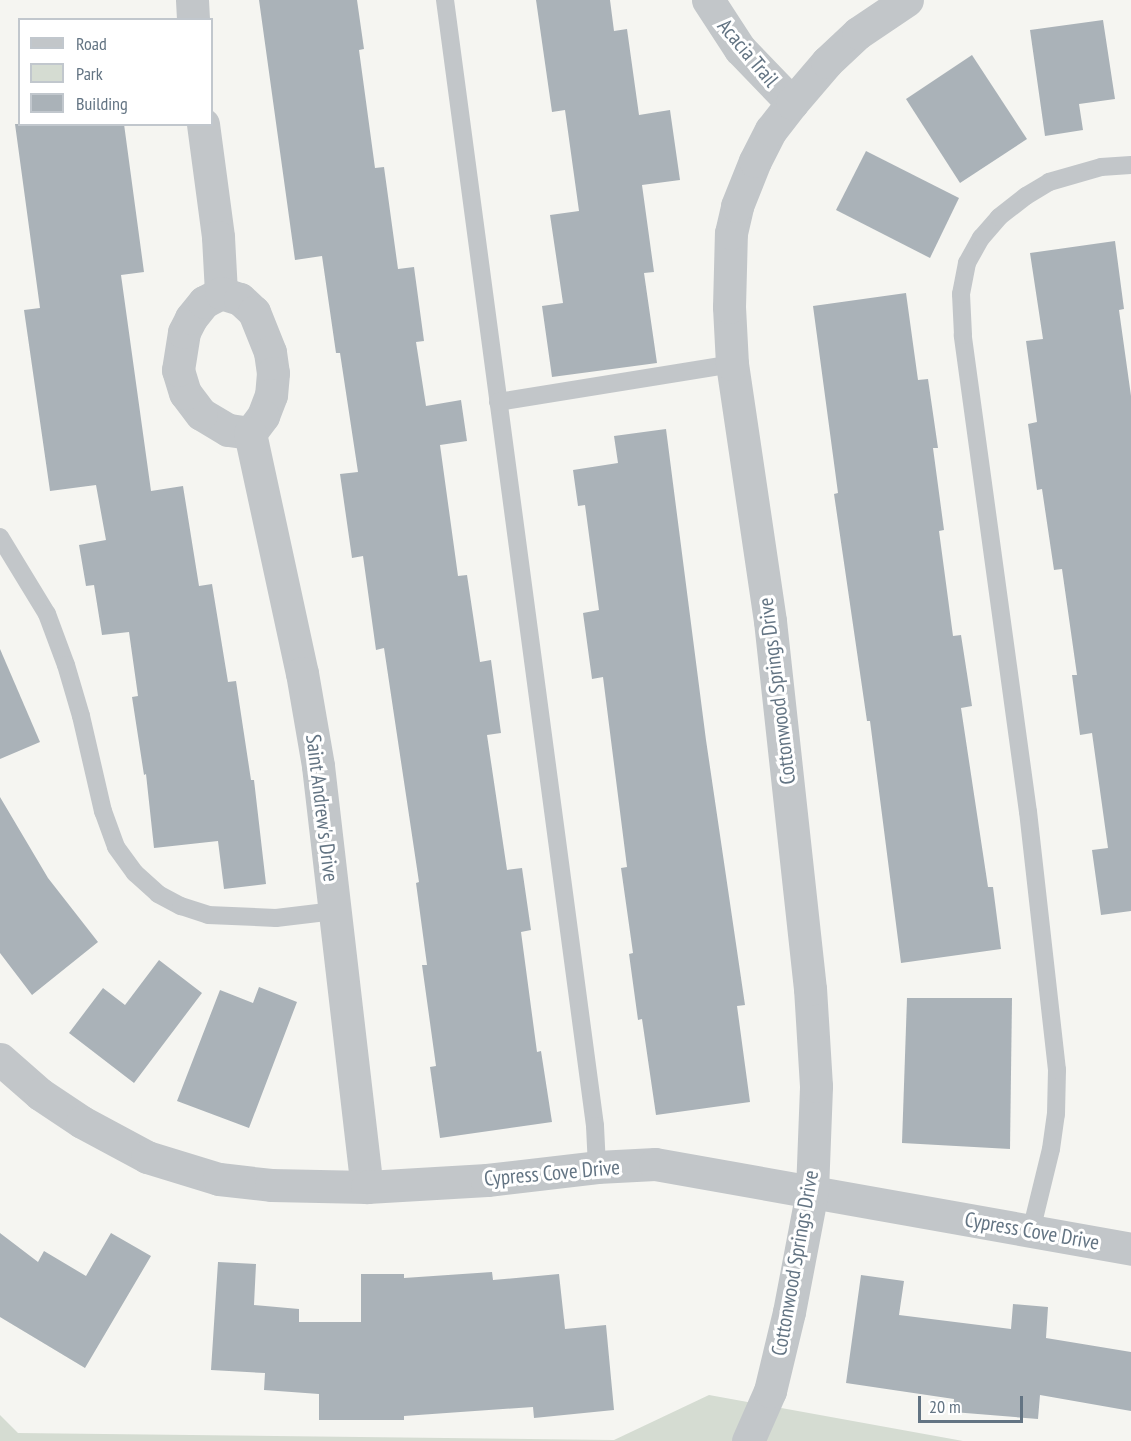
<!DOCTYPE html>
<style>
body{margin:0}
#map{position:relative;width:1131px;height:1441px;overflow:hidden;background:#f5f5f1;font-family:"PT Sans Narrow",sans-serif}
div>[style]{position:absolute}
.green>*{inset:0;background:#d5dcd2}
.building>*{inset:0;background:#aab2b8}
.lane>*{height:18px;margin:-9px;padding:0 9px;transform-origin:9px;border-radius:9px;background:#c2c6c9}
.street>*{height:33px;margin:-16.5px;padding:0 16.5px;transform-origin:16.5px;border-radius:16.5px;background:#c2c6c9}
span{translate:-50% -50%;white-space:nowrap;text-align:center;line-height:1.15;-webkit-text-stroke:6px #fff;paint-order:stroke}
.street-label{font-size:21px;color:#637483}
.legend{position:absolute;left:18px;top:18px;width:195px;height:108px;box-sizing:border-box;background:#fff;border:2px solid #c1c7cd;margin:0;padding:8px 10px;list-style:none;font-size:18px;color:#637483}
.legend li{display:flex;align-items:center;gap:12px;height:30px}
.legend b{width:30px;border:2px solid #c1c7cd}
.scale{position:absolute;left:918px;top:1396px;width:105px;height:27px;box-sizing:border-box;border:3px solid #637483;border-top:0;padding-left:8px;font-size:18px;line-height:21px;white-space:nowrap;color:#637483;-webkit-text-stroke:4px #fff;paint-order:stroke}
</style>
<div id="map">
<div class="green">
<i style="clip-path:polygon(709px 1395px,963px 1441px,0 1441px,0 1415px,18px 1433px,614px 1440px)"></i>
</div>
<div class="building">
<i style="clip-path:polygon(259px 0,357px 0,364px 49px,359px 50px,375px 168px,384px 167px,398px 269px,414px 267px,424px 341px,416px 342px,426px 406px,461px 400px,467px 441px,440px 445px,458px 576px,467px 575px,480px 662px,491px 660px,501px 733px,487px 735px,507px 870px,522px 868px,531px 930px,521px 932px,537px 1052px,541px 1051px,552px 1122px,440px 1138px,430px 1067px,436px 1066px,422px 965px,427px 965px,416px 883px,419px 882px,384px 648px,376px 650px,363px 556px,352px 558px,340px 474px,358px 472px,340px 353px,336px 353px,322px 256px,295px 260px)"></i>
<i style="clip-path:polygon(536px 0,610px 0,614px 31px,627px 29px,639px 115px,670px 110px,680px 180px,642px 185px,654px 272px,644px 273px,657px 363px,552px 377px,542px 306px,563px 303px,550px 215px,579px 211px,565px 110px,552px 112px)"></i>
<i style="clip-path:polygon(1103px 20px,1115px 99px,1079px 104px,1083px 130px,1045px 136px,1030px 30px)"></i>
<i style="clip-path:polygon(972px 55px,1027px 139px,960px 183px,906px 99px)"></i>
<i style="clip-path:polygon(15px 124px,124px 124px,144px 272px,121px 275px,151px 491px,183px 486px,199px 586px,212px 584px,228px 682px,236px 681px,251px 780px,254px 780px,266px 884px,224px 889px,218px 841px,154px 848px,146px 774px,144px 775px,132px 697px,138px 696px,129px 632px,102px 635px,94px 585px,86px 586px,79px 545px,106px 540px,96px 485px,50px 491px,24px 310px,40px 308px)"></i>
<i style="clip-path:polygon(866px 151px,959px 198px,930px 258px,836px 210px)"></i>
<i style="clip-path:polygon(1115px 241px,1124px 309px,1119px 310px,1131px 396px,1131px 911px,1101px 915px,1092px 850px,1108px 848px,1092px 733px,1080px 735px,1072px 675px,1077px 675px,1062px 569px,1054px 570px,1042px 489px,1037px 490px,1028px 424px,1037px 422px,1026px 341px,1043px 339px,1030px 253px)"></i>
<i style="clip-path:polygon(906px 293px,918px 380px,928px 379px,938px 448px,933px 448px,944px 530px,939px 531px,953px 636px,961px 635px,972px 706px,961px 708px,988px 887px,993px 887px,1001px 949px,901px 963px,870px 721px,867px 721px,834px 494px,838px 493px,813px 306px)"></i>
<i style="clip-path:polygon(666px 429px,706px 740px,745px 1005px,737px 1006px,750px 1102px,656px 1115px,642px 1019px,638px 1020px,629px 954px,633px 953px,621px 868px,627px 867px,603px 677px,592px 679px,583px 613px,599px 610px,585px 505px,578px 506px,573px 470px,618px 463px,614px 436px)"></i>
<i style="clip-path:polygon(0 649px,40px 742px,0 759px)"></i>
<i style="clip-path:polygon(0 797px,48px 878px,98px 942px,32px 995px,0 953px)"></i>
<i style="clip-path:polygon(159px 960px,202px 993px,134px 1083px,69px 1033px,103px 988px,125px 1005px)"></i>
<i style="clip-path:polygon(259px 987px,297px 1002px,249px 1128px,177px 1101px,220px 990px,253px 1003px)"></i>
<i style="clip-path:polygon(907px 998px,1012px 998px,1010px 1149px,902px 1143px)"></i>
<i style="clip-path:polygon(0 1233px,38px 1262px,44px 1251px,86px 1276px,111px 1233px,151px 1256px,85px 1368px,0 1317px)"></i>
<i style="clip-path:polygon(218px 1262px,256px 1264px,254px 1305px,299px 1309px,299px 1322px,361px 1322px,361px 1274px,404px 1274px,404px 1278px,492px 1272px,493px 1280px,559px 1274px,565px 1329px,606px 1325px,614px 1410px,534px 1418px,533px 1407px,404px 1416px,404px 1420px,319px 1420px,319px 1394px,264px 1390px,265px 1373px,211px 1370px)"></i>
<i style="clip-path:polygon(861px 1275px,904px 1281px,899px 1315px,1011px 1329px,1013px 1304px,1048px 1307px,1046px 1338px,1131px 1352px,1131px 1411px,1040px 1395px,1038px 1419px,953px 1412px,954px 1399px,846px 1383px)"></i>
</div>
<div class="lane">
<i style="left:445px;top:0;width:1136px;rotate:82.41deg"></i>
<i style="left:595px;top:1126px;width:41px;rotate:87.2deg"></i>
<i style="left:498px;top:402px;width:237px;rotate:-9.2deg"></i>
<i style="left:0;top:537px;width:90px;rotate:58.6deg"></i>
<i style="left:47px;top:614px;width:54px;rotate:69.6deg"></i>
<i style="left:66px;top:665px;width:53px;rotate:73.6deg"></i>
<i style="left:81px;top:716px;width:98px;rotate:77deg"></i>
<i style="left:103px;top:811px;width:38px;rotate:70deg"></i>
<i style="left:116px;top:847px;width:32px;rotate:54deg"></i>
<i style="left:135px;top:873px;width:31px;rotate:42deg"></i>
<i style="left:158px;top:894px;width:26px;rotate:28deg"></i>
<i style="left:181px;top:906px;width:28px;rotate:18deg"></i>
<i style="left:208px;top:915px;width:68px;rotate:2.5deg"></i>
<i style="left:276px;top:918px;width:59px;rotate:-6.8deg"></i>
<i style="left:1031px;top:1231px;width:84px;rotate:-76.3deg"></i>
<i style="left:1051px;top:1149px;width:35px;rotate:-82deg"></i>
<i style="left:1056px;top:1114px;width:44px;rotate:-88.7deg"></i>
<i style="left:1057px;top:1070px;width:260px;rotate:-96.4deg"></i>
<i style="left:1028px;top:812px;width:481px;rotate:-97.8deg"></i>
<i style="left:963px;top:335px;width:41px;rotate:-92.8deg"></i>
<i style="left:961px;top:294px;width:32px;rotate:-79deg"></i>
<i style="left:967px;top:263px;width:29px;rotate:-61deg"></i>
<i style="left:981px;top:238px;width:28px;rotate:-49deg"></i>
<i style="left:999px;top:217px;width:34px;rotate:-38deg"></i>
<i style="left:1026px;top:196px;width:27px;rotate:-31deg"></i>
<i style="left:1049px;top:182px;width:54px;rotate:-16.1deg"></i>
<i style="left:1101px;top:167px;width:30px;rotate:-4deg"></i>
</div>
<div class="street">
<i style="left:192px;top:0;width:20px;rotate:87deg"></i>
<i style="left:708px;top:0;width:59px;rotate:56.9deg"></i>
<i style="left:740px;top:49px;width:75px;rotate:46.1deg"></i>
<i style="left:203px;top:124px;width:114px;rotate:82.4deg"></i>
<i style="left:218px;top:237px;width:56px;rotate:86.9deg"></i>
<i style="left:250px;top:433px;width:22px;rotate:-172deg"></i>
<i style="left:228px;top:430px;width:31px;rotate:-149deg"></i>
<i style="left:201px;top:414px;width:26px;rotate:-127deg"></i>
<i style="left:185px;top:393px;width:24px;rotate:-107deg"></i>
<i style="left:178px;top:370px;width:38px;rotate:-81deg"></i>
<i style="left:184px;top:332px;width:16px;rotate:-63deg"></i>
<i style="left:191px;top:318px;width:21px;rotate:-51deg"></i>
<i style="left:204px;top:302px;width:19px;rotate:-28deg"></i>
<i style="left:221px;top:293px;width:20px;rotate:18deg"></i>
<i style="left:240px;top:299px;width:19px;rotate:43deg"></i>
<i style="left:254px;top:312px;width:43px;rotate:68.2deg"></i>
<i style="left:270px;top:352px;width:21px;rotate:82deg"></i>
<i style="left:273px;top:373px;width:22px;rotate:95deg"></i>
<i style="left:271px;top:395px;width:22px;rotate:111deg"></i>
<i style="left:263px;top:416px;width:21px;rotate:127deg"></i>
<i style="left:250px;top:433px;width:246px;rotate:77.8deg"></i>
<i style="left:302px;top:673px;width:94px;rotate:80.2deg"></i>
<i style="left:318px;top:766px;width:424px;rotate:83.4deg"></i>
<i style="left:0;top:1059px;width:53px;rotate:41.2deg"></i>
<i style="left:40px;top:1094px;width:50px;rotate:33.7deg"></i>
<i style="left:82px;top:1122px;width:74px;rotate:28.3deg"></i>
<i style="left:147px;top:1157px;width:75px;rotate:17deg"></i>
<i style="left:219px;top:1179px;width:52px;rotate:6.6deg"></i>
<i style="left:271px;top:1185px;width:96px;rotate:1.2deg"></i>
<i style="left:367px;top:1187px;width:120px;rotate:-3.3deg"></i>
<i style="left:487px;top:1180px;width:111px;rotate:-6.7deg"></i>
<i style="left:597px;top:1167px;width:58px;rotate:-3deg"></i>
<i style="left:655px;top:1164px;width:484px;rotate:10.1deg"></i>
<i style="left:748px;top:1441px;width:55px;rotate:-66.3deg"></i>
<i style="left:770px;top:1391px;width:81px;rotate:-76.5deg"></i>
<i style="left:789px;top:1312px;width:123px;rotate:-79.2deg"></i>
<i style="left:812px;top:1191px;width:105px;rotate:-87.8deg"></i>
<i style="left:816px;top:1086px;width:97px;rotate:-93.5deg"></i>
<i style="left:810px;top:989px;width:370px;rotate:-96.2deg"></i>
<i style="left:770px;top:621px;width:260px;rotate:-98.4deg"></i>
<i style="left:732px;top:364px;width:57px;rotate:-93deg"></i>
<i style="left:729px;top:307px;width:74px;rotate:-88.5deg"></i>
<i style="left:731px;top:233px;width:28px;rotate:-77deg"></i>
<i style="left:737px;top:206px;width:48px;rotate:-68.2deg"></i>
<i style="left:755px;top:161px;width:35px;rotate:-63deg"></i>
<i style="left:771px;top:130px;width:34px;rotate:-52deg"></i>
<i style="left:792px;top:103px;width:54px;rotate:-49.5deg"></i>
<i style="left:827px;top:62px;width:42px;rotate:-43.1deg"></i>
<i style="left:858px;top:33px;width:59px;rotate:-34deg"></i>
</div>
<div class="street-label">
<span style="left:748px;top:53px;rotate:50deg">Acacia Trail</span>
<span style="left:777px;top:691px;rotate:-97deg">Cottonwood Springs Drive</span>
<span style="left:322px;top:808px;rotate:83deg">Saint Andrew's Drive</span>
<span style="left:552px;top:1173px;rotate:-5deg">Cypress Cove Drive</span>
<span style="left:1032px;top:1231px;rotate:10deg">Cypress Cove Drive</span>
<span style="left:795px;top:1263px;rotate:-80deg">Cottonwood Springs Drive</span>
</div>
<ul class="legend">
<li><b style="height:8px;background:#c2c6c9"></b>Road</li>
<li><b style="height:16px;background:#d5dcd2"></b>Park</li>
<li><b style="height:16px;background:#aab2b8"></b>Building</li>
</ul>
<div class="scale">20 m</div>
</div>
